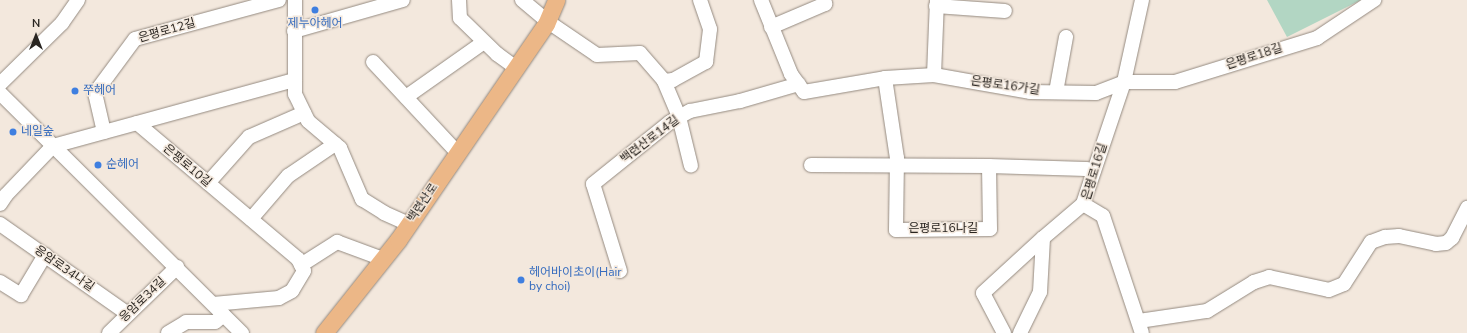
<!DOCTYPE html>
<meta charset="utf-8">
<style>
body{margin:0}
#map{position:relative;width:1467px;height:333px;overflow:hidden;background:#f3e8dd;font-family:"Nunito Sans","Noto Sans KR",sans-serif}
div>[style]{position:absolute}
.green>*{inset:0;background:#b2d6c3}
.roads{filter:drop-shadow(0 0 1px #948a80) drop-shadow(0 0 1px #948a80)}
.minor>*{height:14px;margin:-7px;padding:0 7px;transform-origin:7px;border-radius:7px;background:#fff}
.major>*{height:17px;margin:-8.5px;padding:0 8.5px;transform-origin:8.5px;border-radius:8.5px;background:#ecb787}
.dots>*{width:11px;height:11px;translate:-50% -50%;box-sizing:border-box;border:2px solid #f3e8dd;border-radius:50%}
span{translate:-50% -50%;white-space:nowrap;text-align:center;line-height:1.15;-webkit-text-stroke:3px #f3e8dd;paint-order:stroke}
.shop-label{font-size:12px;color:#366cbe}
.left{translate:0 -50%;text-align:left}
.street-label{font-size:12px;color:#292521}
.north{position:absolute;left:16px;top:16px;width:40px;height:40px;-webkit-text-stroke:3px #f3e8dd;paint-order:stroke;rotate:0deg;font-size:11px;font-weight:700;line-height:16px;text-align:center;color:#292521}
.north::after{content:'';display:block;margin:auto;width:14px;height:18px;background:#292521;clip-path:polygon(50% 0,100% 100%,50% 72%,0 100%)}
</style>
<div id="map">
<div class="green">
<i style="clip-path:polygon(1267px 0,1361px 0,1287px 37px)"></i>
</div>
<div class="roads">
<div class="minor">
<i style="left:295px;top:0;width:94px;rotate:90deg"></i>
<i style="left:295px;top:94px;width:30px;rotate:64deg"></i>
<i style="left:308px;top:121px;width:42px;rotate:40.2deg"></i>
<i style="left:340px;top:148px;width:56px;rotate:66.7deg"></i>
<i style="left:362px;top:199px;width:26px;rotate:32deg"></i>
<i style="left:384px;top:213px;width:27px;rotate:24deg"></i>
<i style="left:459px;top:0;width:18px;rotate:87deg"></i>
<i style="left:460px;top:18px;width:52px;rotate:44.2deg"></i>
<i style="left:497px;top:54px;width:24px;rotate:36deg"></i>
<i style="left:522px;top:0;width:33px;rotate:40deg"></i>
<i style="left:547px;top:21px;width:60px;rotate:34.2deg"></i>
<i style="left:597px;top:55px;width:43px;rotate:-2.7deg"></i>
<i style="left:640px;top:53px;width:37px;rotate:49deg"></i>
<i style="left:664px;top:81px;width:39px;rotate:67deg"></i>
<i style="left:679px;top:117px;width:50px;rotate:76.2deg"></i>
<i style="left:761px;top:0;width:80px;rotate:67.9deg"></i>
<i style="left:791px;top:74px;width:22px;rotate:54deg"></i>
<i style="left:804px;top:92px;width:82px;rotate:-9.8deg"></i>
<i style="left:885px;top:78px;width:49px;rotate:-3.5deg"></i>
<i style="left:934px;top:75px;width:97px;rotate:10deg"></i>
<i style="left:1030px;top:92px;width:66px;rotate:0.9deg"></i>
<i style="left:1096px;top:93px;width:30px;rotate:-21deg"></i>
<i style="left:1124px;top:82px;width:51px"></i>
<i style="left:1175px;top:82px;width:149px;rotate:-17.2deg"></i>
<i style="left:1317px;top:38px;width:69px;rotate:-33.7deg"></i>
<i style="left:1142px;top:0;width:84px;rotate:102.4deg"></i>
<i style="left:1124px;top:82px;width:129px;rotate:108.6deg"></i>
<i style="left:1083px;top:204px;width:23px;rotate:31deg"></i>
<i style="left:1103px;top:216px;width:123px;rotate:71.6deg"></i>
<i style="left:936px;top:6px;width:69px;rotate:4.1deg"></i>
<i style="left:771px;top:27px;width:59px;rotate:-23.1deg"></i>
<i style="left:825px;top:4px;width:4px;rotate:-104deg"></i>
<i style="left:294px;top:31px;width:113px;rotate:-15.9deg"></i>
<i style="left:373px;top:62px;width:125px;rotate:47deg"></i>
<i style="left:934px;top:75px;width:75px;rotate:-87.7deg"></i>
<i style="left:885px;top:78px;width:81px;rotate:81.5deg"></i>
<i style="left:897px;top:158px;width:72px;rotate:90.8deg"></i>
<i style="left:896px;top:230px;width:94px;rotate:-0.6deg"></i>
<i style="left:990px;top:229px;width:63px;rotate:-90.9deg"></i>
<i style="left:664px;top:81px;width:9px;rotate:-6deg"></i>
<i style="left:673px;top:80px;width:38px;rotate:-29deg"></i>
<i style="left:706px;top:62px;width:33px;rotate:-83deg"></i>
<i style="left:710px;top:29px;width:31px;rotate:-109deg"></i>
<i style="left:0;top:84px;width:87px;rotate:-44.5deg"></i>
<i style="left:62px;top:23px;width:28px;rotate:-55deg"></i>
<i style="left:1056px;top:92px;width:56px;rotate:-79.7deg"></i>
<i style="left:0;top:93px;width:341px;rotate:44.8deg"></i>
<i style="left:406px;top:97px;width:95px;rotate:-35.2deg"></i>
<i style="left:137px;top:123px;width:211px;rotate:40.2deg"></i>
<i style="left:298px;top:259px;width:13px;rotate:63deg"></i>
<i style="left:304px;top:271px;width:23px;rotate:121deg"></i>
<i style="left:292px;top:291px;width:15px;rotate:152deg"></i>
<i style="left:279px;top:298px;width:66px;rotate:174.8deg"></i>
<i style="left:104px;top:132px;width:40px;rotate:-103deg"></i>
<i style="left:95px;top:93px;width:67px;rotate:-53.5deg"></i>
<i style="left:135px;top:39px;width:149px;rotate:-15.2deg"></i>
<i style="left:811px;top:165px;width:178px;rotate:0.3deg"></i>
<i style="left:989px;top:166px;width:97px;rotate:1.8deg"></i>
<i style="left:1086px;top:169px;width:8px;rotate:14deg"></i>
<i style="left:208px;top:183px;width:62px;rotate:-48.3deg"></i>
<i style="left:249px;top:137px;width:60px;rotate:-23.6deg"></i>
<i style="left:0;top:204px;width:11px;rotate:-56deg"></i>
<i style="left:6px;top:195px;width:68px;rotate:-46.2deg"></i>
<i style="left:53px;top:146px;width:251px;rotate:-15.3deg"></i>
<i style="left:251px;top:219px;width:57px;rotate:-49.3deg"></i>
<i style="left:288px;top:176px;width:57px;rotate:-34.2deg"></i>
<i style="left:0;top:224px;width:156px;rotate:35.1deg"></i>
<i style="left:301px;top:265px;width:43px;rotate:-32.6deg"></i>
<i style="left:337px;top:242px;width:49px;rotate:20.3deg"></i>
<i style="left:620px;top:271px;width:91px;rotate:-107.2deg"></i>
<i style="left:593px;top:184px;width:99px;rotate:-38.8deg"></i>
<i style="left:670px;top:122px;width:23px;rotate:-29deg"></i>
<i style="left:690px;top:111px;width:51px;rotate:-11.3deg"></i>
<i style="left:740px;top:101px;width:61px;rotate:-16.1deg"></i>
<i style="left:0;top:282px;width:25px;rotate:32deg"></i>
<i style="left:21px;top:295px;width:47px;rotate:-59deg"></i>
<i style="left:1139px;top:321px;width:69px;rotate:-8.4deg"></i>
<i style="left:1207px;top:311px;width:55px;rotate:-31.7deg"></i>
<i style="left:1254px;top:282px;width:16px;rotate:-18deg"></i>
<i style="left:1269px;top:277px;width:61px;rotate:12.2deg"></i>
<i style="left:1329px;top:290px;width:16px;rotate:-22deg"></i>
<i style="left:1344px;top:284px;width:50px;rotate:-57.3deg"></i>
<i style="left:1371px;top:242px;width:15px;rotate:-20deg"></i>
<i style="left:1385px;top:237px;width:14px;rotate:-4deg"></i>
<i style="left:1399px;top:236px;width:38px;rotate:12deg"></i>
<i style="left:1436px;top:244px;width:10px;rotate:-6deg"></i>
<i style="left:1446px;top:243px;width:8px;rotate:-40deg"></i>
<i style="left:1452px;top:238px;width:34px;rotate:-63deg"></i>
<i style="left:109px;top:333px;width:95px;rotate:-44.1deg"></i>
<i style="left:168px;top:333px;width:21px;rotate:-31deg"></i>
<i style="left:186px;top:322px;width:29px"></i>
<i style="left:215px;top:322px;width:11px;rotate:-38deg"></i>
<i style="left:1004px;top:333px;width:45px;rotate:-117.7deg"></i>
<i style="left:983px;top:293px;width:81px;rotate:-42.5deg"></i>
<i style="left:1020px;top:333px;width:46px;rotate:-64deg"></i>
<i style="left:1040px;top:292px;width:54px;rotate:-86.8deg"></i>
<i style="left:1043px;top:238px;width:52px;rotate:-40.4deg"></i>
</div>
<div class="major">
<i style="left:324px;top:333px;width:119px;rotate:-51.5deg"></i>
<i style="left:398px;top:240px;width:262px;rotate:-55.6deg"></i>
<i style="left:546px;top:24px;width:26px;rotate:-67deg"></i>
</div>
</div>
<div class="dots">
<i style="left:315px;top:10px;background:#3f7fe0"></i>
<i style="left:75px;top:91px;background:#3f7fe0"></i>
<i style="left:13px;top:132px;background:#3f7fe0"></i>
<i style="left:98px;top:165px;background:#3f7fe0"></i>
<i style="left:521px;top:280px;background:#3f7fe0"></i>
</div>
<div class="shop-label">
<span style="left:315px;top:24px">제누아헤어</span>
<span class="left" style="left:83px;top:91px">쭈헤어</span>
<span class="left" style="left:21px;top:132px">네일숲</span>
<span class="left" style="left:106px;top:165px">순헤어</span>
<span class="left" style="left:529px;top:280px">헤어바이초이(Hair<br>by choi)</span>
</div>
<div class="street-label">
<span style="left:167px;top:31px;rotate:-16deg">은평로12길</span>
<span style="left:1254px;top:57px;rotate:-18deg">은평로18길</span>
<span style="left:1005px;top:86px;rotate:8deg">은평로16가길</span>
<span style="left:650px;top:140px;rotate:-37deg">백련산로14길</span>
<span style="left:187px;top:166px;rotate:40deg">은평로10길</span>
<span style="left:1095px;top:172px;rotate:-73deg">은평로16길</span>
<span style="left:423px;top:203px;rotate:-56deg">백련산로</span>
<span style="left:943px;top:229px">은평로16나길</span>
<span style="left:64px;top:269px;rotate:35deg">응암로34나길</span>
<span style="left:143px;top:300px;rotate:-44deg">응암로34길</span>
</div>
<div class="north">N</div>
</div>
